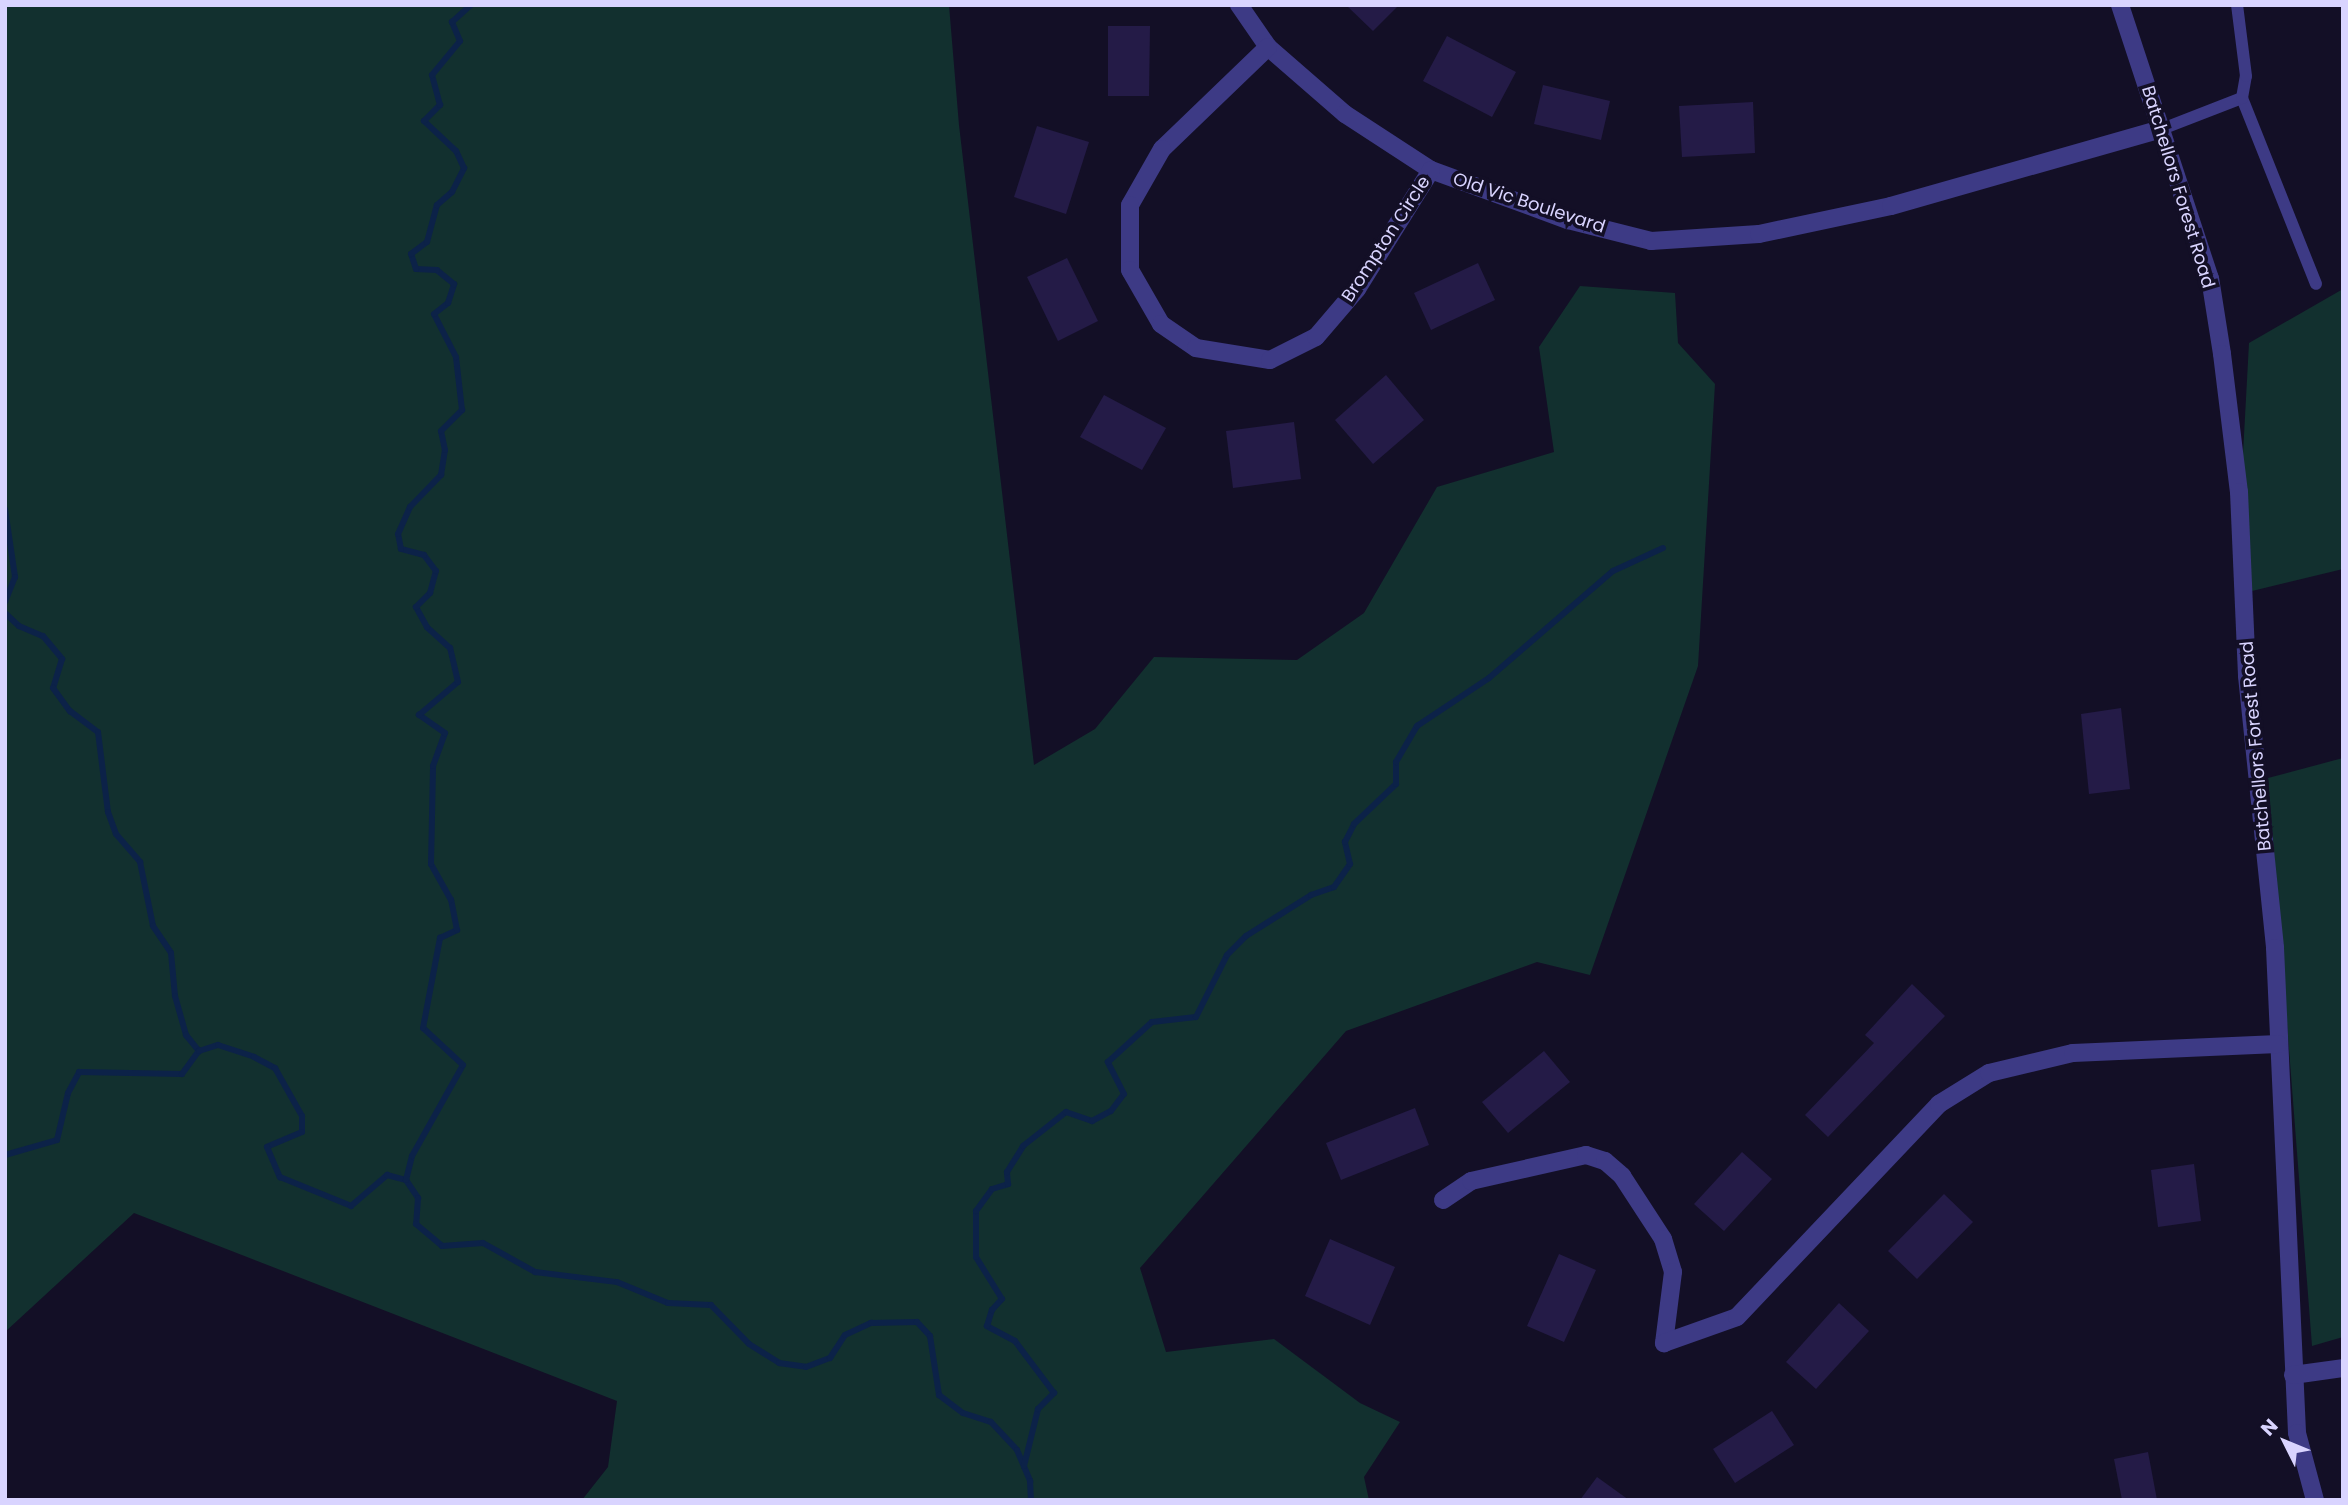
<!DOCTYPE html>
<style>
body{margin:0}
#map{position:relative;width:2348px;height:1505px;overflow:hidden;background:#130f26;font-family:Poppins,sans-serif}
div>[style]{position:absolute}
.green>*{inset:0;background:#12302f}
.stream>*{height:6px;margin:-3px;padding:0 3px;transform-origin:3px;border-radius:3px;background:#0c2248}
.building>*{inset:0;background:#241b47}
.lane>*{height:12px;margin:-6px;padding:0 6px;transform-origin:6px;border-radius:6px;background:#3d3a85}
.street>*{height:18px;margin:-9px;padding:0 9px;transform-origin:9px;border-radius:9px;background:#3d3a85}
span{translate:-50% -50%;white-space:nowrap;text-align:center;line-height:1.15;-webkit-text-stroke:7px #130f26;paint-order:stroke}
.street-label{font-size:18px;color:#d9d4ff}
.frame{position:absolute;inset:0;border:7px solid #d9d4ff;pointer-events:none}
.north{position:absolute;left:2250px;top:1407px;width:70px;height:70px;-webkit-text-stroke:5px #130f26;paint-order:stroke;rotate:313deg;font-size:19px;font-weight:700;line-height:28px;text-align:center;color:#d9d4ff}
.north::after{content:'';display:block;margin:auto;width:24px;height:32px;background:#d9d4ff;clip-path:polygon(50% 0,100% 100%,50% 72%,0 100%)}
</style>
<div id="map">
<div class="green">
<i style="clip-path:polygon(5px 5px,949px 5px,959px 125px,1034px 765px,1095px 729px,1154px 657px,1297px 660px,1364px 613px,1437px 487px,1554px 452px,1539px 347px,1580px 286px,1675px 293px,1678px 343px,1715px 384px,1698px 666px,1590px 975px,1537px 962px,1346px 1031px,1140px 1268px,1166px 1352px,1274px 1339px,1360px 1403px,1400px 1422px,1364px 1477px,1369px 1500px,582px 1500px,608px 1467px,617px 1401px,134px 1213px,5px 1332px)"></i>
<i style="clip-path:polygon(2343px 289px,2343px 569px,2252px 591px,2241px 491px,2249px 343px)"></i>
<i style="clip-path:polygon(2343px 758px,2343px 1337px,2312px 1346px,2268px 778px)"></i>
</div>
<div class="stream">
<i style="left:5px;top:509px;width:69px;rotate:81.6deg"></i>
<i style="left:15px;top:577px;width:27px;rotate:112deg"></i>
<i style="left:5px;top:613px;width:19px;rotate:43deg"></i>
<i style="left:19px;top:626px;width:26px;rotate:23deg"></i>
<i style="left:43px;top:636px;width:30px;rotate:50deg"></i>
<i style="left:62px;top:659px;width:30px;rotate:107deg"></i>
<i style="left:53px;top:688px;width:29px;rotate:54deg"></i>
<i style="left:70px;top:711px;width:35px;rotate:37deg"></i>
<i style="left:98px;top:732px;width:81px;rotate:82.9deg"></i>
<i style="left:108px;top:812px;width:23px;rotate:70deg"></i>
<i style="left:116px;top:834px;width:37px;rotate:49deg"></i>
<i style="left:140px;top:862px;width:65px;rotate:78.5deg"></i>
<i style="left:153px;top:926px;width:32px;rotate:56deg"></i>
<i style="left:171px;top:953px;width:43px;rotate:84.7deg"></i>
<i style="left:175px;top:996px;width:41px;rotate:74.2deg"></i>
<i style="left:186px;top:1035px;width:21px;rotate:51deg"></i>
<i style="left:5px;top:1155px;width:54px;rotate:-16.1deg"></i>
<i style="left:57px;top:1140px;width:48px;rotate:-76.8deg"></i>
<i style="left:68px;top:1093px;width:24px;rotate:-62deg"></i>
<i style="left:79px;top:1072px;width:103px;rotate:1.1deg"></i>
<i style="left:182px;top:1074px;width:29px;rotate:-54deg"></i>
<i style="left:199px;top:1051px;width:20px;rotate:-18deg"></i>
<i style="left:218px;top:1045px;width:38px;rotate:18deg"></i>
<i style="left:254px;top:1057px;width:24px;rotate:28deg"></i>
<i style="left:275px;top:1068px;width:55px;rotate:60.6deg"></i>
<i style="left:302px;top:1116px;width:16px;rotate:90deg"></i>
<i style="left:302px;top:1132px;width:38px;rotate:157deg"></i>
<i style="left:267px;top:1147px;width:33px;rotate:67deg"></i>
<i style="left:280px;top:1177px;width:77px;rotate:22.2deg"></i>
<i style="left:351px;top:1206px;width:48px;rotate:-40.7deg"></i>
<i style="left:387px;top:1175px;width:20px;rotate:15deg"></i>
<i style="left:406px;top:1180px;width:22px;rotate:56deg"></i>
<i style="left:418px;top:1198px;width:26px;rotate:94deg"></i>
<i style="left:416px;top:1224px;width:34px;rotate:40deg"></i>
<i style="left:442px;top:1246px;width:41px;rotate:-4.2deg"></i>
<i style="left:483px;top:1243px;width:60px;rotate:29.1deg"></i>
<i style="left:535px;top:1272px;width:83px;rotate:7deg"></i>
<i style="left:617px;top:1282px;width:55px;rotate:22.4deg"></i>
<i style="left:668px;top:1303px;width:43px;rotate:2.7deg"></i>
<i style="left:711px;top:1305px;width:54px;rotate:45.7deg"></i>
<i style="left:749px;top:1344px;width:36px;rotate:32deg"></i>
<i style="left:779px;top:1363px;width:27px;rotate:8deg"></i>
<i style="left:806px;top:1367px;width:26px;rotate:-21deg"></i>
<i style="left:830px;top:1358px;width:27px;rotate:-57deg"></i>
<i style="left:845px;top:1335px;width:29px;rotate:-25deg"></i>
<i style="left:871px;top:1323px;width:46px;rotate:-1.2deg"></i>
<i style="left:917px;top:1322px;width:19px;rotate:47deg"></i>
<i style="left:930px;top:1336px;width:60px;rotate:81.3deg"></i>
<i style="left:939px;top:1395px;width:30px;rotate:37deg"></i>
<i style="left:963px;top:1413px;width:29px;rotate:18deg"></i>
<i style="left:991px;top:1422px;width:38px;rotate:47deg"></i>
<i style="left:1017px;top:1450px;width:34px;rotate:67deg"></i>
<i style="left:1030px;top:1481px;width:19px;rotate:87deg"></i>
<i style="left:406px;top:1180px;width:25px;rotate:-76deg"></i>
<i style="left:412px;top:1156px;width:104px;rotate:-60.7deg"></i>
<i style="left:463px;top:1065px;width:54px;rotate:-137.2deg"></i>
<i style="left:423px;top:1028px;width:92px;rotate:-79.3deg"></i>
<i style="left:440px;top:938px;width:19px;rotate:-25deg"></i>
<i style="left:457px;top:930px;width:31px;rotate:-101deg"></i>
<i style="left:451px;top:900px;width:41px;rotate:-119.1deg"></i>
<i style="left:431px;top:864px;width:98px;rotate:-88.8deg"></i>
<i style="left:433px;top:766px;width:35px;rotate:-70deg"></i>
<i style="left:445px;top:733px;width:32px;rotate:-145deg"></i>
<i style="left:419px;top:715px;width:51px;rotate:-40.2deg"></i>
<i style="left:458px;top:682px;width:35px;rotate:-103deg"></i>
<i style="left:450px;top:648px;width:31px;rotate:-138deg"></i>
<i style="left:427px;top:627px;width:23px;rotate:-119deg"></i>
<i style="left:416px;top:607px;width:20px;rotate:-45deg"></i>
<i style="left:430px;top:593px;width:23px;rotate:-75deg"></i>
<i style="left:436px;top:571px;width:20px;rotate:-127deg"></i>
<i style="left:424px;top:555px;width:24px;rotate:-165deg"></i>
<i style="left:401px;top:549px;width:15px;rotate:-101deg"></i>
<i style="left:398px;top:534px;width:30px;rotate:-66deg"></i>
<i style="left:410px;top:507px;width:45px;rotate:-45.9deg"></i>
<i style="left:441px;top:475px;width:25px;rotate:-81deg"></i>
<i style="left:445px;top:450px;width:19px;rotate:-102deg"></i>
<i style="left:441px;top:431px;width:30px;rotate:-45deg"></i>
<i style="left:462px;top:410px;width:53px;rotate:-96.5deg"></i>
<i style="left:456px;top:357px;width:48px;rotate:-117.1deg"></i>
<i style="left:434px;top:314px;width:18px;rotate:-38deg"></i>
<i style="left:448px;top:303px;width:20px;rotate:-72deg"></i>
<i style="left:454px;top:284px;width:22px;rotate:-141deg"></i>
<i style="left:437px;top:270px;width:21px;rotate:-177deg"></i>
<i style="left:416px;top:269px;width:16px;rotate:-108deg"></i>
<i style="left:411px;top:254px;width:20px;rotate:-37deg"></i>
<i style="left:427px;top:242px;width:38px;rotate:-75deg"></i>
<i style="left:437px;top:205px;width:20px;rotate:-41deg"></i>
<i style="left:452px;top:192px;width:27px;rotate:-63deg"></i>
<i style="left:464px;top:168px;width:19px;rotate:-115deg"></i>
<i style="left:456px;top:151px;width:44px;rotate:-136.8deg"></i>
<i style="left:424px;top:121px;width:23px;rotate:-45deg"></i>
<i style="left:440px;top:105px;width:31px;rotate:-105deg"></i>
<i style="left:432px;top:75px;width:44px;rotate:-50.5deg"></i>
<i style="left:460px;top:41px;width:21px;rotate:-113deg"></i>
<i style="left:452px;top:22px;width:25px;rotate:-42deg"></i>
<i style="left:1024px;top:1466px;width:59px;rotate:-76.2deg"></i>
<i style="left:1038px;top:1409px;width:23px;rotate:-45deg"></i>
<i style="left:1054px;top:1393px;width:65px;rotate:-126.9deg"></i>
<i style="left:1015px;top:1341px;width:32px;rotate:-152deg"></i>
<i style="left:987px;top:1326px;width:17px;rotate:-73deg"></i>
<i style="left:992px;top:1310px;width:15px;rotate:-48deg"></i>
<i style="left:1002px;top:1299px;width:49px;rotate:-121.8deg"></i>
<i style="left:976px;top:1257px;width:46px;rotate:-90deg"></i>
<i style="left:976px;top:1211px;width:27px;rotate:-54deg"></i>
<i style="left:992px;top:1189px;width:17px;rotate:-17deg"></i>
<i style="left:1008px;top:1184px;width:12px;rotate:-95deg"></i>
<i style="left:1007px;top:1172px;width:31px;rotate:-58deg"></i>
<i style="left:1023px;top:1146px;width:55px;rotate:-38.3deg"></i>
<i style="left:1066px;top:1112px;width:28px;rotate:19deg"></i>
<i style="left:1092px;top:1121px;width:21px;rotate:-28deg"></i>
<i style="left:1111px;top:1111px;width:21px;rotate:-53deg"></i>
<i style="left:1124px;top:1094px;width:36px;rotate:-117deg"></i>
<i style="left:1108px;top:1062px;width:59px;rotate:-42.3deg"></i>
<i style="left:1152px;top:1022px;width:44px;rotate:-6.5deg"></i>
<i style="left:1196px;top:1017px;width:69px;rotate:-63.4deg"></i>
<i style="left:1227px;top:955px;width:27px;rotate:-45deg"></i>
<i style="left:1246px;top:936px;width:77px;rotate:-32.2deg"></i>
<i style="left:1311px;top:895px;width:24px;rotate:-19deg"></i>
<i style="left:1334px;top:887px;width:28px;rotate:-55deg"></i>
<i style="left:1350px;top:864px;width:23px;rotate:-103deg"></i>
<i style="left:1345px;top:842px;width:20px;rotate:-63deg"></i>
<i style="left:1354px;top:824px;width:58px;rotate:-43.6deg"></i>
<i style="left:1396px;top:784px;width:22px;rotate:-90deg"></i>
<i style="left:1396px;top:762px;width:42px;rotate:-59.7deg"></i>
<i style="left:1417px;top:726px;width:87px;rotate:-33.7deg"></i>
<i style="left:1489px;top:678px;width:164px;rotate:-40.8deg"></i>
<i style="left:1613px;top:571px;width:55px;rotate:-24.7deg"></i>
</div>
<div class="building">
<i style="clip-path:polygon(1346px 5px,1399px 5px,1373px 31px)"></i>
<i style="clip-path:polygon(1108px 26px,1150px 26px,1149px 96px,1108px 96px)"></i>
<i style="clip-path:polygon(1447px 36px,1516px 72px,1492px 117px,1423px 81px)"></i>
<i style="clip-path:polygon(1543px 85px,1610px 101px,1601px 140px,1534px 124px)"></i>
<i style="clip-path:polygon(1753px 102px,1755px 153px,1682px 157px,1679px 106px)"></i>
<i style="clip-path:polygon(1037px 126px,1089px 142px,1066px 214px,1014px 197px)"></i>
<i style="clip-path:polygon(1067px 258px,1098px 321px,1058px 341px,1027px 277px)"></i>
<i style="clip-path:polygon(1478px 263px,1495px 300px,1431px 330px,1414px 293px)"></i>
<i style="clip-path:polygon(1386px 375px,1424px 420px,1373px 464px,1335px 420px)"></i>
<i style="clip-path:polygon(1104px 395px,1166px 428px,1142px 470px,1080px 437px)"></i>
<i style="clip-path:polygon(1294px 422px,1301px 479px,1233px 488px,1226px 431px)"></i>
<i style="clip-path:polygon(2121px 708px,2130px 789px,2089px 794px,2081px 714px)"></i>
<i style="clip-path:polygon(1912px 984px,1945px 1016px,1828px 1137px,1805px 1115px,1874px 1043px,1865px 1035px)"></i>
<i style="clip-path:polygon(1544px 1051px,1570px 1082px,1508px 1133px,1482px 1102px)"></i>
<i style="clip-path:polygon(1415px 1108px,1429px 1145px,1341px 1180px,1326px 1143px)"></i>
<i style="clip-path:polygon(1742px 1152px,1772px 1179px,1724px 1231px,1694px 1204px)"></i>
<i style="clip-path:polygon(2194px 1164px,2201px 1221px,2158px 1227px,2151px 1170px)"></i>
<i style="clip-path:polygon(1944px 1194px,1973px 1222px,1917px 1279px,1888px 1251px)"></i>
<i style="clip-path:polygon(1330px 1239px,1395px 1267px,1370px 1325px,1305px 1296px)"></i>
<i style="clip-path:polygon(1559px 1254px,1596px 1270px,1564px 1342px,1527px 1326px)"></i>
<i style="clip-path:polygon(1839px 1303px,1869px 1331px,1816px 1389px,1786px 1362px)"></i>
<i style="clip-path:polygon(1772px 1411px,1794px 1445px,1735px 1483px,1713px 1449px)"></i>
<i style="clip-path:polygon(2148px 1452px,2157px 1500px,2122px 1500px,2114px 1459px)"></i>
<i style="clip-path:polygon(1597px 1477px,1629px 1500px,1580px 1500px)"></i>
</div>
<div class="lane">
<i style="left:2242px;top:98px;width:200px;rotate:68.3deg"></i>
<i style="left:2162px;top:129px;width:86px;rotate:-21.2deg"></i>
<i style="left:2242px;top:98px;width:22px;rotate:-80deg"></i>
<i style="left:2246px;top:76px;width:72px;rotate:-97.2deg"></i>
</div>
<div class="street">
<i style="left:1239px;top:5px;width:51px;rotate:55.4deg"></i>
<i style="left:1268px;top:47px;width:102px;rotate:41deg"></i>
<i style="left:1345px;top:114px;width:103px;rotate:33.1deg"></i>
<i style="left:1431px;top:170px;width:146px;rotate:20.1deg"></i>
<i style="left:1568px;top:220px;width:86px;rotate:14.2deg"></i>
<i style="left:1651px;top:241px;width:108px;rotate:-3.7deg"></i>
<i style="left:1759px;top:234px;width:135px;rotate:-12deg"></i>
<i style="left:1891px;top:206px;width:282px;rotate:-15.9deg"></i>
<i style="left:2120px;top:5px;width:287px;rotate:71.8deg"></i>
<i style="left:2210px;top:278px;width:77px;rotate:81deg"></i>
<i style="left:2222px;top:354px;width:139px;rotate:83deg"></i>
<i style="left:2239px;top:492px;width:184px;rotate:87.5deg"></i>
<i style="left:2247px;top:676px;width:273px;rotate:84.1deg"></i>
<i style="left:2275px;top:948px;width:485px;rotate:87.4deg"></i>
<i style="left:2297px;top:1433px;width:69px;rotate:75deg"></i>
<i style="left:1268px;top:47px;width:147px;rotate:136.1deg"></i>
<i style="left:1162px;top:149px;width:64px;rotate:119.7deg"></i>
<i style="left:1130px;top:205px;width:65px;rotate:90deg"></i>
<i style="left:1130px;top:270px;width:62px;rotate:60.1deg"></i>
<i style="left:1161px;top:324px;width:42px;rotate:34.4deg"></i>
<i style="left:1196px;top:348px;width:75px;rotate:9.2deg"></i>
<i style="left:1270px;top:360px;width:51px;rotate:-26.6deg"></i>
<i style="left:1316px;top:337px;width:63px;rotate:-49.5deg"></i>
<i style="left:1357px;top:289px;width:140px;rotate:-58.1deg"></i>
<i style="left:1443px;top:1200px;width:34px;rotate:-34deg"></i>
<i style="left:1471px;top:1181px;width:118px;rotate:-12.7deg"></i>
<i style="left:1586px;top:1155px;width:20px;rotate:18deg"></i>
<i style="left:1605px;top:1161px;width:23px;rotate:41deg"></i>
<i style="left:1622px;top:1176px;width:75px;rotate:56.9deg"></i>
<i style="left:1663px;top:1239px;width:34px;rotate:73deg"></i>
<i style="left:1673px;top:1272px;width:72px;rotate:97.2deg"></i>
<i style="left:1664px;top:1343px;width:77px;rotate:-19.6deg"></i>
<i style="left:1737px;top:1317px;width:294px;rotate:-46.5deg"></i>
<i style="left:1939px;top:1104px;width:59px;rotate:-31.8deg"></i>
<i style="left:1989px;top:1073px;width:86px;rotate:-13.4deg"></i>
<i style="left:2073px;top:1053px;width:205px;rotate:-2.5deg"></i>
<i style="left:2293px;top:1375px;width:50px;rotate:-8deg"></i>
</div>
<div class="street-label">
<span style="left:2178px;top:187px;rotate:73deg">Batchellors Forest Road</span>
<span style="left:1529px;top:203px;rotate:18deg">Old Vic Boulevard</span>
<span style="left:1386px;top:239px;rotate:-57deg">Brompton Circle</span>
<span style="left:2256px;top:746px;rotate:-95deg">Batchellors Forest Road</span>
</div>
<div class="frame"></div>
<div class="north">N</div>
</div>
